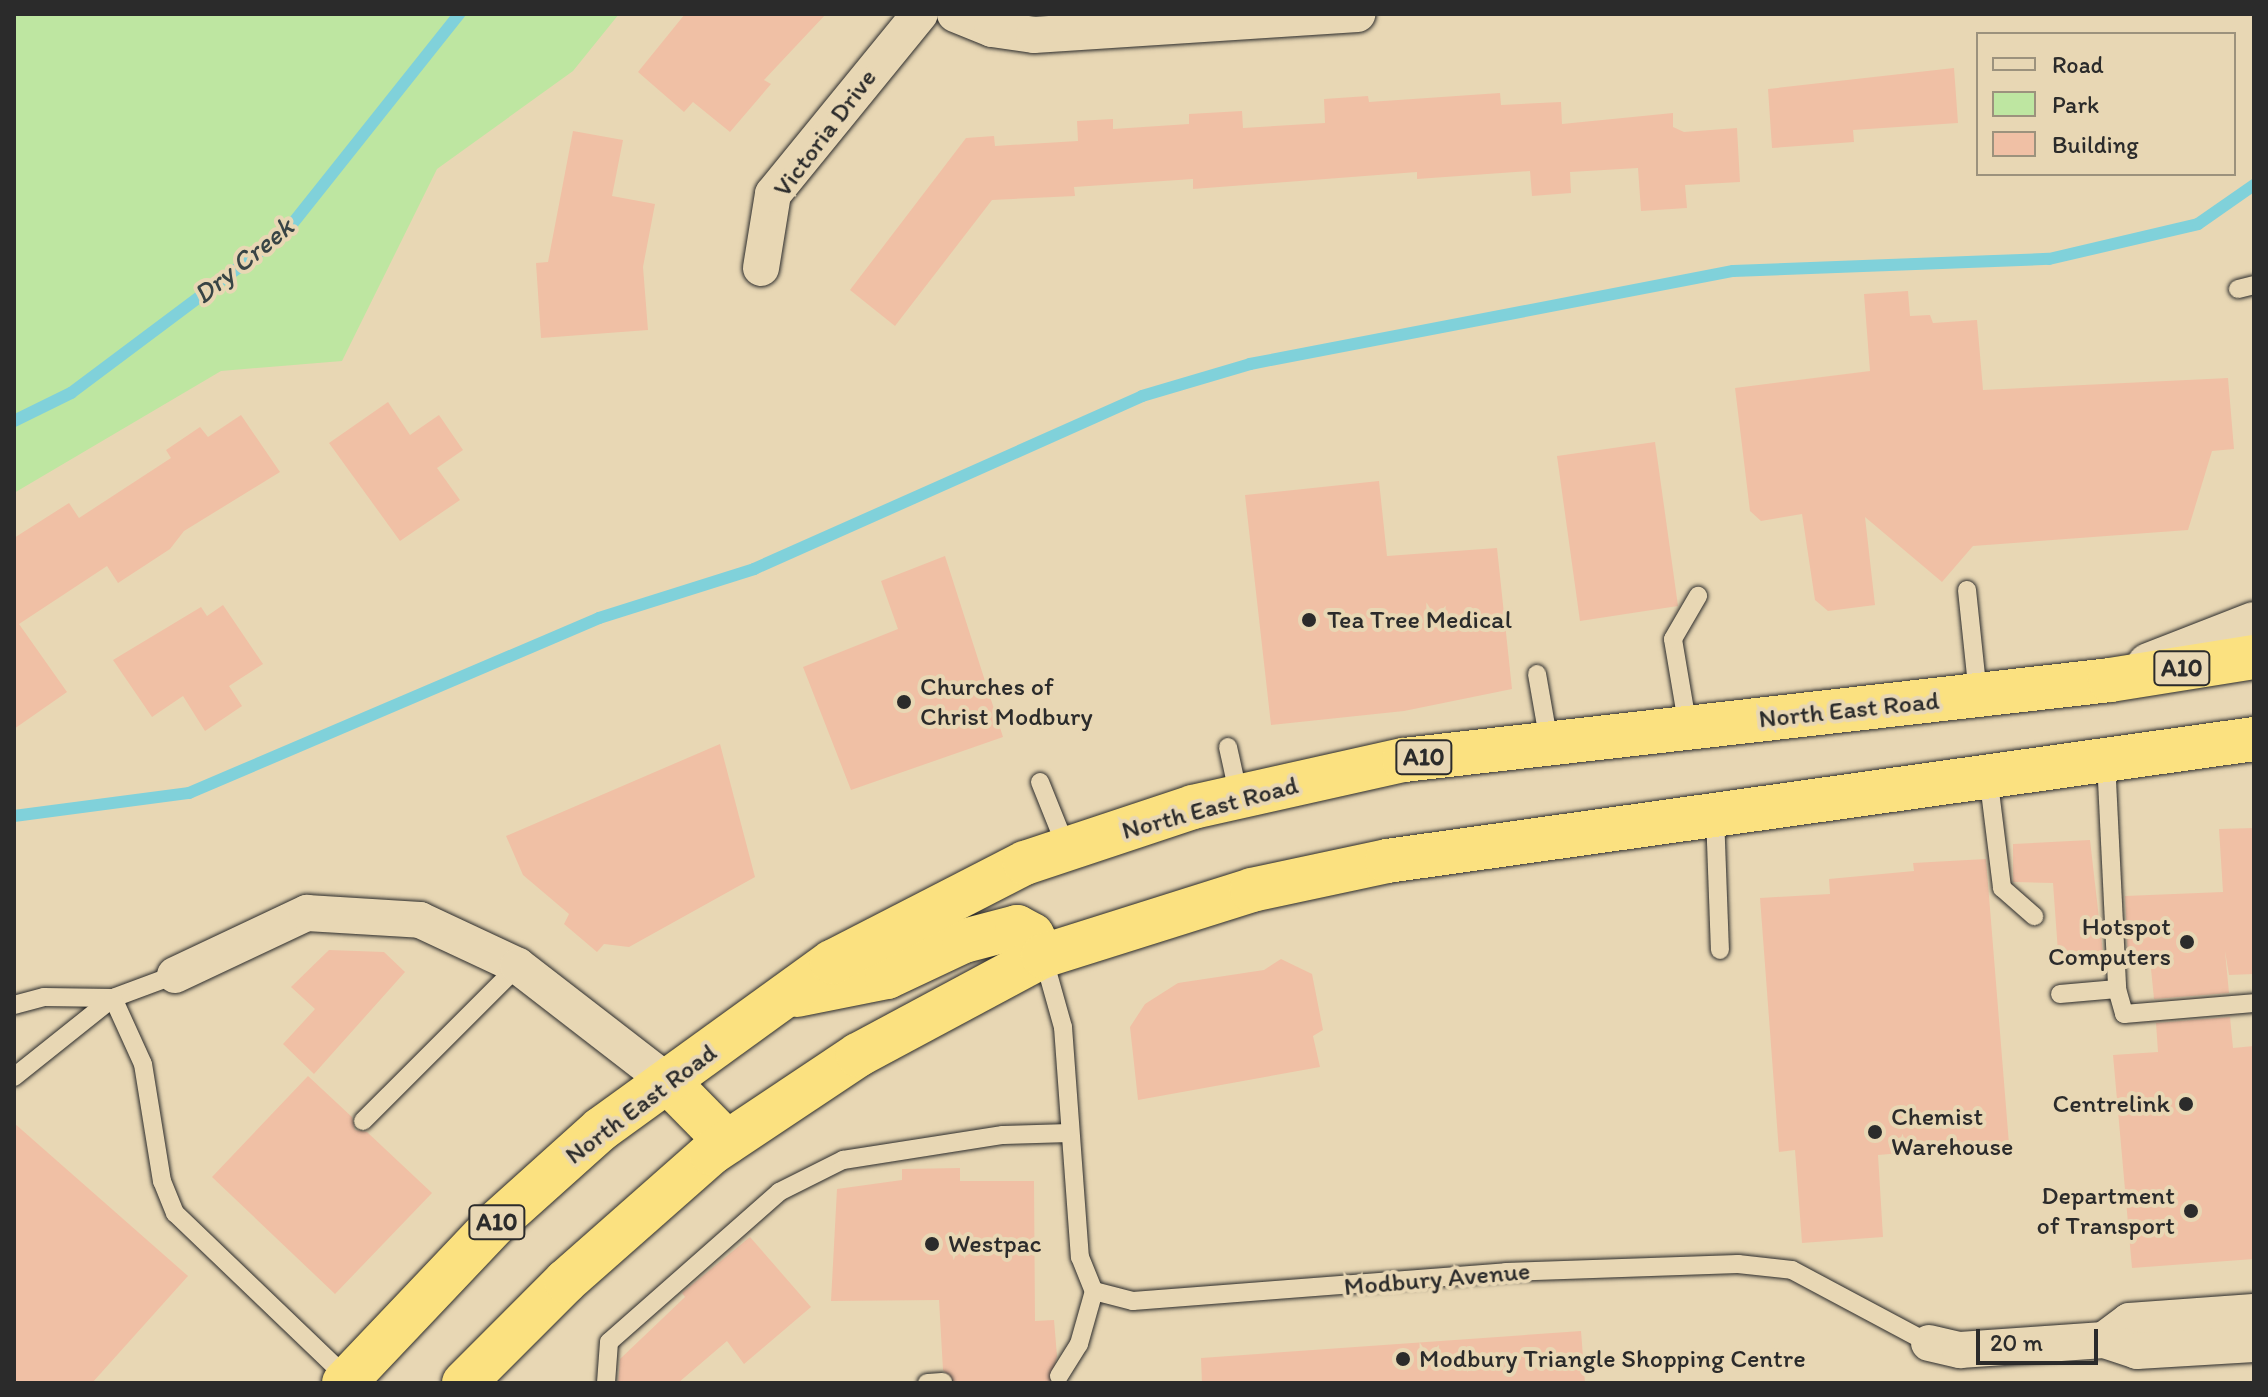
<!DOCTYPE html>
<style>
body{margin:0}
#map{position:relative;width:2268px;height:1397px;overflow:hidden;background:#e8d7b4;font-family:Itim,sans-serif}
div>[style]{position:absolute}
.green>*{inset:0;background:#bee6a1}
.stream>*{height:12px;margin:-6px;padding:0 6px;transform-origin:6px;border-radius:6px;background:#80d1da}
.building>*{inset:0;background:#f0c0a5}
.roads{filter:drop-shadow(0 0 2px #2b2b2b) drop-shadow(0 0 2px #2b2b2b)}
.service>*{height:18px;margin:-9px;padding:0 9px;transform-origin:9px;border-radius:9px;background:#e8d7b4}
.minor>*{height:36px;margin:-18px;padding:0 18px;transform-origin:18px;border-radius:18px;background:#e8d7b4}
.secondary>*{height:44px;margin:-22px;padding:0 22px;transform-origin:22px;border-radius:22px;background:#e8d7b4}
.trunk>*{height:44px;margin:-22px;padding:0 22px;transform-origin:22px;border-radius:22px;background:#fbe180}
.dots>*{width:22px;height:22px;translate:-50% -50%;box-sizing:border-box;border:4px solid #e8d7b4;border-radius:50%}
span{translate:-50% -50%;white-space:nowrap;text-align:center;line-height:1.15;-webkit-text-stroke:8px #e8d7b4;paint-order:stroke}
.shield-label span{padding:2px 6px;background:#e8d7b4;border:2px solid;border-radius:6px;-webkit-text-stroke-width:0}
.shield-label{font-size:24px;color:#2b2b2b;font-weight:700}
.street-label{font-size:26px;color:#2b2b2b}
.poi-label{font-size:26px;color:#2b2b2b}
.left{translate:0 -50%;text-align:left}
.right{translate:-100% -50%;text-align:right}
.water-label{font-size:28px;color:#384445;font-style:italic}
.frame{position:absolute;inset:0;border:16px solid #2b2b2b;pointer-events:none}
.legend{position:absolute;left:1976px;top:32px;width:260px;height:144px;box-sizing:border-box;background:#e8d7b4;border:2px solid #9c927d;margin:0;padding:10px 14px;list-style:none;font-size:24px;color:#2b2b2b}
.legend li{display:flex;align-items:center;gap:16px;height:40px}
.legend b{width:40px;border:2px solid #9c927d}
.scale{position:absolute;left:1976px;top:1329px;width:122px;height:36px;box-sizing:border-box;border:4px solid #2b2b2b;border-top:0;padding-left:10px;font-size:24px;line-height:28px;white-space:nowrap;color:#2b2b2b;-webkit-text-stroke:6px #e8d7b4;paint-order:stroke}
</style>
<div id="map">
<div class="green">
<i style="clip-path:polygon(14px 14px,619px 14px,573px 71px,437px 169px,342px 361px,221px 371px,14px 493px)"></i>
</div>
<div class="stream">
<i style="left:14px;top:421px;width:64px;rotate:-26.2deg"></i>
<i style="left:71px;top:393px;width:267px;rotate:-36.8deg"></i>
<i style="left:285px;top:233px;width:280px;rotate:-51.5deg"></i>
<i style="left:14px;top:816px;width:177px;rotate:-7.5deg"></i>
<i style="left:189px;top:793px;width:446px;rotate:-23.1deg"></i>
<i style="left:599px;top:618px;width:163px;rotate:-17.5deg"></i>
<i style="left:754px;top:569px;width:425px;rotate:-24deg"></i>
<i style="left:1142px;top:396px;width:113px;rotate:-16.5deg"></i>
<i style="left:1250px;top:364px;width:492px;rotate:-10.9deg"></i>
<i style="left:1733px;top:271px;width:316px;rotate:-2.2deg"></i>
<i style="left:2049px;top:259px;width:153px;rotate:-13.2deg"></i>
<i style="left:2198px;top:224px;width:68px;rotate:-34.9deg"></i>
</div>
<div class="building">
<i style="clip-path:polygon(685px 14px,826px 14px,764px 80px,771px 84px,730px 132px,693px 102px,684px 112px,638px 72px)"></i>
<i style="clip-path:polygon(1954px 68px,1958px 123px,1853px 130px,1854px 142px,1772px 148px,1768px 89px)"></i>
<i style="clip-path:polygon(1500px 93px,1501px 105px,1561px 102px,1562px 124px,1673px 113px,1673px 127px,1684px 132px,1737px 128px,1740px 182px,1685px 185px,1687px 208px,1641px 211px,1638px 168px,1570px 172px,1571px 193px,1532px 196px,1530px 171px,1417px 179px,1417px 172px,1193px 189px,1193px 179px,1074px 187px,1075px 196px,992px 200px,895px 326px,850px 290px,966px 138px,994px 136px,995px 146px,1078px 141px,1077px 121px,1113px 119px,1113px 129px,1189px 124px,1189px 114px,1242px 111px,1243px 128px,1325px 123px,1324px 99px,1368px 96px,1369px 102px)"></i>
<i style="clip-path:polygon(573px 131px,623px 140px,612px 196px,655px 204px,643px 267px,648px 330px,541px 338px,536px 263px,548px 262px)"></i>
<i style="clip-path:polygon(1908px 291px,1910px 316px,1930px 315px,1933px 323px,1977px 320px,1983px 390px,2228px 378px,2234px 449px,2212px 451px,2188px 530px,1973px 546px,1942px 582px,1865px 517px,1875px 605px,1828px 611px,1815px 600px,1802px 514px,1761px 521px,1750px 511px,1735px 388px,1870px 371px,1864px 294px)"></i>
<i style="clip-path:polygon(388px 402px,410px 435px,439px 415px,463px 450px,437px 468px,460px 500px,400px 541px,329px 443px)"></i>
<i style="clip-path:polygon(241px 415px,280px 472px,184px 531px,170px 549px,118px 583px,107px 566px,19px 624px,67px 692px,14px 729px,14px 538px,69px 503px,79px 518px,171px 458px,166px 450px,200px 427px,208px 437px)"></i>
<i style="clip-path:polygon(1655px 442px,1678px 606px,1580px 621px,1557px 456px)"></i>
<i style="clip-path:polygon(1379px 481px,1387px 556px,1497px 548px,1512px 689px,1404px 711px,1271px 725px,1245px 495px)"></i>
<i style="clip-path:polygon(945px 556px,1003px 737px,851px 790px,803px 667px,898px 629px,881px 581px)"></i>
<i style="clip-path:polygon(223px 605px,263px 664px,229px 686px,242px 706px,205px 731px,183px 696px,152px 717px,113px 660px,201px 607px,207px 616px)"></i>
<i style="clip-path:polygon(720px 744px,755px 877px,629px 947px,604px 944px,597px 952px,564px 924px,569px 914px,523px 875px,506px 836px)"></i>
<i style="clip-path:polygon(2254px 828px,2254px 974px,2229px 975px,2225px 951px,2229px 993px,2154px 999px,2150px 959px,2128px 961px,2125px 896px,2223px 892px,2219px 829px)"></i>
<i style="clip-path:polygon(2090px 840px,2104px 962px,2059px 966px,2053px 883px,2013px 882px,2013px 844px)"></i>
<i style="clip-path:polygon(1986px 859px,2009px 1144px,1878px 1155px,1883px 1237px,1802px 1243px,1795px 1150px,1779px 1152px,1760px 898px,1830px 894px,1829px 879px,1914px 871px,1913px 863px)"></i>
<i style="clip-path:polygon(329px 950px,384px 952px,405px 972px,314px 1074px,283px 1044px,315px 1009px,291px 987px)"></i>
<i style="clip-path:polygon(1281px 959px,1312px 974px,1323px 1030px,1313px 1036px,1320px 1067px,1138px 1100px,1130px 1027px,1145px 1004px,1178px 983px,1264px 970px)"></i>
<i style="clip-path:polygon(2230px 1017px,2233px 1048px,2254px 1046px,2254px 1259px,2132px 1268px,2113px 1055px,2158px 1052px,2156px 1023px)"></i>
<i style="clip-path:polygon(308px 1076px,352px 1117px,355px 1130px,367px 1132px,432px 1193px,335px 1294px,212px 1177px)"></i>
<i style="clip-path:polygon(14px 1123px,188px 1276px,92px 1383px,14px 1383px)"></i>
<i style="clip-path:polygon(960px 1168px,960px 1181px,1034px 1181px,1035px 1321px,1054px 1320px,1057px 1356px,1050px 1383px,955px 1383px,943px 1370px,939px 1300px,831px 1301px,837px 1189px,902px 1180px,902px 1169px)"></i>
<i style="clip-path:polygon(750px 1237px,811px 1307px,744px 1364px,727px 1341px,678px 1383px,618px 1383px,620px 1359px,685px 1297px,682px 1293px)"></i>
<i style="clip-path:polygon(1581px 1331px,1585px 1383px,1202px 1383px,1201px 1358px)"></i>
</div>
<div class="roads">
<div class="service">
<i style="left:2238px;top:289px;width:16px;rotate:-14deg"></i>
<i style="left:1967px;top:590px;width:106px;rotate:84deg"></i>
<i style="left:1537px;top:674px;width:70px;rotate:80.1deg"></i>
<i style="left:1688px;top:728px;width:90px;rotate:-99.6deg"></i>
<i style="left:1673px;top:639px;width:50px;rotate:-59.8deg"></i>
<i style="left:1228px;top:747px;width:51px;rotate:77.6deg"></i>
<i style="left:2106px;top:760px;width:229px;rotate:87.2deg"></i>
<i style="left:1988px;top:775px;width:114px;rotate:82.9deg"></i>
<i style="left:2002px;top:888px;width:43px;rotate:41.2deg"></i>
<i style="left:1040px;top:782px;width:72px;rotate:68.1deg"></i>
<i style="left:1715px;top:815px;width:135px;rotate:87.9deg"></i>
<i style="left:1043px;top:956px;width:74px;rotate:74.3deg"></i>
<i style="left:1063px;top:1027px;width:231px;rotate:85.8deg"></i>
<i style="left:1080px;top:1257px;width:37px;rotate:68deg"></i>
<i style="left:1094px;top:1291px;width:40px;rotate:14.4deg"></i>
<i style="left:1133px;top:1301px;width:374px;rotate:-4.4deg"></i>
<i style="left:1506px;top:1272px;width:232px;rotate:-2deg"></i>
<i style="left:1738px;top:1264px;width:54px;rotate:6.3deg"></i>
<i style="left:1792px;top:1270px;width:155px;rotate:28.1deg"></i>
<i style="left:2060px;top:994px;width:57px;rotate:-5deg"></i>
<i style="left:2117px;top:989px;width:26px;rotate:74deg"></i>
<i style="left:2124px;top:1014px;width:130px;rotate:-4.8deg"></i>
<i style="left:14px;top:1005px;width:31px;rotate:-15deg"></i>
<i style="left:44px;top:997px;width:69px;rotate:0.8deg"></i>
<i style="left:113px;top:998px;width:66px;rotate:-20.4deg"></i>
<i style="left:14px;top:1077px;width:127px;rotate:-38.6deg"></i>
<i style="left:113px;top:998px;width:72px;rotate:65.6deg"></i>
<i style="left:143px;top:1064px;width:119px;rotate:80.8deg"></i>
<i style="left:162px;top:1181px;width:35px;rotate:68deg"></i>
<i style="left:175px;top:1213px;width:240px;rotate:43.8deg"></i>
<i style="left:363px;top:1121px;width:219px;rotate:-45deg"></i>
<i style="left:1059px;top:1376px;width:38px;rotate:-58deg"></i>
<i style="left:1079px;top:1344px;width:55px;rotate:-74.2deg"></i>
<i style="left:606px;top:1383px;width:41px;rotate:-85.8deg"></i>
<i style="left:609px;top:1342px;width:227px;rotate:-41.4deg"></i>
<i style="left:779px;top:1192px;width:72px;rotate:-26.6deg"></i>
<i style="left:843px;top:1160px;width:162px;rotate:-8.9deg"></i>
<i style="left:1003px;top:1135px;width:67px;rotate:-1.7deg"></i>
<i style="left:927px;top:1383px;width:16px;rotate:-4deg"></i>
</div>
<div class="minor">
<i style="left:955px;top:14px;width:40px;rotate:22deg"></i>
<i style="left:992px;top:29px;width:42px;rotate:8.1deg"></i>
<i style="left:1034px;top:35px;width:324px;rotate:-3.7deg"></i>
<i style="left:761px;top:268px;width:75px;rotate:-80.8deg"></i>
<i style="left:773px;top:194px;width:232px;rotate:-50.8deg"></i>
<i style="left:175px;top:975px;width:146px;rotate:-25.2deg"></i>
<i style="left:307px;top:913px;width:113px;rotate:3.5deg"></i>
<i style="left:420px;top:920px;width:108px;rotate:25.1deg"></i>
<i style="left:518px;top:966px;width:190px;rotate:37.7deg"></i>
<i style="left:2104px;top:1340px;width:31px;rotate:-37deg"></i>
<i style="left:2129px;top:1321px;width:125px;rotate:-4.1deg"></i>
<i style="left:1929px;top:1343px;width:32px;rotate:13deg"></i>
<i style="left:1960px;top:1350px;width:144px;rotate:-4deg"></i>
<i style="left:2104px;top:1340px;width:35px;rotate:18deg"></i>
<i style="left:2137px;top:1351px;width:117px;rotate:-3.4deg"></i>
</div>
<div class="secondary">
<i style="left:2149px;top:665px;width:113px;rotate:-21.3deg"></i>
</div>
<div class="trunk">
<i style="left:797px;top:995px;width:92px;rotate:-11.3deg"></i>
<i style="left:887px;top:977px;width:85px;rotate:-25.1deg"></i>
<i style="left:964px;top:941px;width:55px;rotate:-14.8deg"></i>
<i style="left:1017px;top:927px;width:17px;rotate:28deg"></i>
<i style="left:1032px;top:935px;width:24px;rotate:62deg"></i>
<i style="left:668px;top:1082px;width:84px;rotate:45.5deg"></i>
<i style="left:344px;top:1383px;width:219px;rotate:-46.5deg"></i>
<i style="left:495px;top:1224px;width:142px;rotate:-41.9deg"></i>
<i style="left:601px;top:1129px;width:285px;rotate:-35.9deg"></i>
<i style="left:832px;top:962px;width:217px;rotate:-27.2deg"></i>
<i style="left:1025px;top:863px;width:177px;rotate:-18.4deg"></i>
<i style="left:1193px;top:807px;width:216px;rotate:-12.6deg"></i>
<i style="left:1404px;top:760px;width:711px;rotate:-6.46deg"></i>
<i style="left:2110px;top:680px;width:146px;rotate:-9.1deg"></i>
<i style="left:464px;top:1383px;width:144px;rotate:-45deg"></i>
<i style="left:566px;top:1281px;width:193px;rotate:-41.4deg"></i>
<i style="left:711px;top:1153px;width:177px;rotate:-33.7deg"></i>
<i style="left:858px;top:1055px;width:210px;rotate:-28.2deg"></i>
<i style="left:1043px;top:956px;width:219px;rotate:-17.5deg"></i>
<i style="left:1252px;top:890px;width:138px;rotate:-12.1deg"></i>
<i style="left:1387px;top:861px;width:876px;rotate:-8.01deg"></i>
</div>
</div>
<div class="dots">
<i style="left:1309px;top:620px;background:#2b2b2b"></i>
<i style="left:904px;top:702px;background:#2b2b2b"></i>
<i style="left:2187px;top:942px;background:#2b2b2b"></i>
<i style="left:2186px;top:1104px;background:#2b2b2b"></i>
<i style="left:1875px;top:1132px;background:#2b2b2b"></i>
<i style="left:2191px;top:1211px;background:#2b2b2b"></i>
<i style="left:932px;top:1244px;background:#2b2b2b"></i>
<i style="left:1403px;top:1359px;background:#2b2b2b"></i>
</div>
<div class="shield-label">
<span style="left:2182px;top:668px">A10</span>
<span style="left:1424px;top:757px">A10</span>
<span style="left:497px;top:1222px">A10</span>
</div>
<div class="street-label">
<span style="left:825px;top:133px;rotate:-53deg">Victoria Drive</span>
<span style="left:1849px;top:710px;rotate:-6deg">North East Road</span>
<span style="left:1210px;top:808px;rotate:-15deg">North East Road</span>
<span style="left:641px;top:1104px;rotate:-37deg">North East Road</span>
<span style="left:1437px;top:1279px;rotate:-5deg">Modbury Avenue</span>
</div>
<div class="poi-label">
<span class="left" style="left:1327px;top:620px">Tea Tree Medical</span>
<span class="left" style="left:920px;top:702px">Churches of<br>Christ Modbury</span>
<span class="right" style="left:2171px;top:942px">Hotspot<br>Computers</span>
<span class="right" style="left:2170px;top:1104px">Centrelink</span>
<span class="left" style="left:1891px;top:1132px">Chemist<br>Warehouse</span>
<span class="right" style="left:2175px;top:1211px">Department<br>of Transport</span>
<span class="left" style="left:948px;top:1244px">Westpac</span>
<span class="left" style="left:1419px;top:1359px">Modbury Triangle Shopping Centre</span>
</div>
<div class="water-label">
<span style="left:243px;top:260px;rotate:-39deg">Dry Creek</span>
</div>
<div class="frame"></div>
<ul class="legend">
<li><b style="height:10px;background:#e8d7b4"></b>Road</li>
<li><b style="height:22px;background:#bee6a1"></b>Park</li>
<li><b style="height:22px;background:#f0c0a5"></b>Building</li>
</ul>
<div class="scale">20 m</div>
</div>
